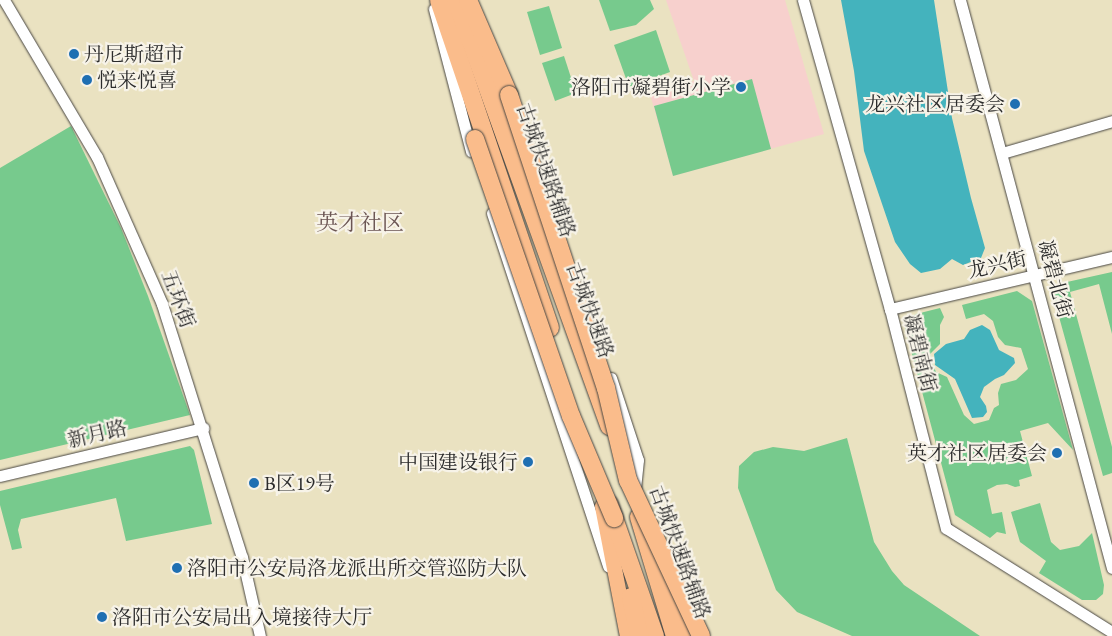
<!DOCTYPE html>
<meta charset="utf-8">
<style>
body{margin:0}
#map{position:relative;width:1112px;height:636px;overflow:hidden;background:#eae2c1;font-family:"EB Garamond","Noto Serif SC",serif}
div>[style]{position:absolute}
.built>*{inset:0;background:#f7d0cd}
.green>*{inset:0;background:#77ca8d}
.water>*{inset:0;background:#44b3bd}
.roads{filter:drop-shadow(0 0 1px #484642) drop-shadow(0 0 1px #484642)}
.minor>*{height:11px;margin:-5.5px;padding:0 5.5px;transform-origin:5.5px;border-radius:5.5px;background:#fff}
.major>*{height:15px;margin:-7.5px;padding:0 7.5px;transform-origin:7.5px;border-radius:7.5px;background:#fabc8b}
.highway>*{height:18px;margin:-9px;padding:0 9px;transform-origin:9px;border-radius:9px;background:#fabc8b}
.bridges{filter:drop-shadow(0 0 1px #484642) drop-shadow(0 0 1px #484642)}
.highway-bridge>*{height:18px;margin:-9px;padding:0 9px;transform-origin:9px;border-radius:9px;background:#fabc8b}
.dots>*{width:14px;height:14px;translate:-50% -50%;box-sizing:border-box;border:2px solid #f7f3e8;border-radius:50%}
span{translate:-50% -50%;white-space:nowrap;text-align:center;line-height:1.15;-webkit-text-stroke:4.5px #f7f3e8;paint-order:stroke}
.poi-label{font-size:20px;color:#2b2b2b}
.left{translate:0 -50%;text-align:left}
.right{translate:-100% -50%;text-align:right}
.street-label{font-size:20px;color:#2b2b2b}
.quarter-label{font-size:22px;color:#6b5553}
</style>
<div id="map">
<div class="built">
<i style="clip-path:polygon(666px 0,785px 0,824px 134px,673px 176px,650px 94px,694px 81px)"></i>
</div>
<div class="green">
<i style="clip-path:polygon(599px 0,650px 0,654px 9px,636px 25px,610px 31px)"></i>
<i style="clip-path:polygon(549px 6px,562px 48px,540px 55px,527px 12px)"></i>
<i style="clip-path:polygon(656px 30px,670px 72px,629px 87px,614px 45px)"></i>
<i style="clip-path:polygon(564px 56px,576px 93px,555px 101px,542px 63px)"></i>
<i style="clip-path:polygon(752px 79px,771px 149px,673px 176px,654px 106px)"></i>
<i style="clip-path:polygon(71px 126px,121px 228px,148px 296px,190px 415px,0 460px,0 168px)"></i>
<i style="clip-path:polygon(1112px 272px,1112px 334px,1099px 284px,1070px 292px,1112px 447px,1112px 473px,1103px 476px,1053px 295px,1058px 284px)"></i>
<i style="clip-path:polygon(1017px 291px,1032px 301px,1073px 450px,1048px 423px,1020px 431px,1032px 476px,1019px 480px,1020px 486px,1015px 487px,1007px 484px,997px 485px,987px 490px,992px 514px,1002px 512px,1006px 534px,997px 532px,990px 538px,955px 515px,905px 328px,908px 320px,916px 314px,940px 308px,944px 317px,940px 325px,940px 344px,930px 354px,931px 360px,936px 372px,947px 377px,964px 415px,974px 424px,989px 420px,994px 408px,999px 405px,998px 393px,1001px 384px,1016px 380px,1028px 369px,1021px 348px,1005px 345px,998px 337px,993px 321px,984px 314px,966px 319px,962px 305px)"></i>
<i style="clip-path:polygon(847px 438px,874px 542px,892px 571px,904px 585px,980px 636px,852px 636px,797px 612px,776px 590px,738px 488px,739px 466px,754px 452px,773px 447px,804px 451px)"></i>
<i style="clip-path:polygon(190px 446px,194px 450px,212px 524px,126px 541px,116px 498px,21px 519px,18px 530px,22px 548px,12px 550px,0 505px,0 491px)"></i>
<i style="clip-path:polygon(1040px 503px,1051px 542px,1060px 550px,1079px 546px,1092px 533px,1104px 585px,1103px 594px,1096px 600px,1082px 600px,1039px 573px,1046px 561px,1020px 542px,1011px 512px)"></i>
</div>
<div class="water">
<i style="clip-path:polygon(841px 0,934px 0,952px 118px,971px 198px,985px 248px,981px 258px,963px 265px,952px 259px,940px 269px,921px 273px,910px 264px,895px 242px,864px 151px,854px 71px)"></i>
<i style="clip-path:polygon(982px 325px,990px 330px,999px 350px,1014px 358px,1015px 363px,1004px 375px,995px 379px,984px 387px,980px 397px,986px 406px,987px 412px,983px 417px,972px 418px,955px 379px,935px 365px,934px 354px,946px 344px,964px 339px,970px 330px)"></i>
</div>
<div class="roads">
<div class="minor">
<i style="left:4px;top:0;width:182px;rotate:59.4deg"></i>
<i style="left:97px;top:157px;width:161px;rotate:66.1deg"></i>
<i style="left:162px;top:304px;width:265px;rotate:72.5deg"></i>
<i style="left:242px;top:557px;width:81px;rotate:77.2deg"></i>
<i style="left:803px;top:0;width:321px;rotate:74.3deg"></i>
<i style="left:890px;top:309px;width:226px;rotate:75.7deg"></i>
<i style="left:946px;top:528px;width:196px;rotate:32.1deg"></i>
<i style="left:960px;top:0;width:588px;rotate:75.02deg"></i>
<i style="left:434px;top:9px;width:147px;rotate:75.4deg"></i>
<i style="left:1002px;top:153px;width:115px;rotate:-16.2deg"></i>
<i style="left:492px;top:213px;width:372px;rotate:71.8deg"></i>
<i style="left:890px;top:309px;width:228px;rotate:-13.2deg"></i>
<i style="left:611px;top:378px;width:86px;rotate:71.8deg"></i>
<i style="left:638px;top:460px;width:29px;rotate:96deg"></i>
<i style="left:0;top:476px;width:209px;rotate:-13.3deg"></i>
</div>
<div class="major">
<i style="left:602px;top:506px;width:132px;rotate:79.1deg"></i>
<i style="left:670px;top:589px;width:51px;rotate:68deg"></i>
</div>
<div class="highway">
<i style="left:439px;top:0;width:346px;rotate:71.3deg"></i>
<i style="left:456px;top:0;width:453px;rotate:70.2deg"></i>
<i style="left:468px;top:0;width:103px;rotate:66.7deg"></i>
<i style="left:609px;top:504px;width:140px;rotate:70.8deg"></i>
<i style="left:639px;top:517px;width:124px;rotate:73.2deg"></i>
<i style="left:631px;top:597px;width:40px;rotate:78deg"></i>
</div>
</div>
<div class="bridges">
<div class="highway-bridge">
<i style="left:509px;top:95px;width:309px;rotate:71.7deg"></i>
<i style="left:606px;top:388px;width:95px;rotate:76.6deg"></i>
<i style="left:628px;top:480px;width:172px;rotate:64.9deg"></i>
<i style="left:475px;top:139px;width:293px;rotate:70.9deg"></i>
<i style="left:571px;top:416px;width:111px;rotate:67.1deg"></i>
</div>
</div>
<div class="dots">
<i style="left:74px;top:54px;background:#1f6fb2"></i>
<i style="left:87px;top:80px;background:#1f6fb2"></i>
<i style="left:741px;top:87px;background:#1f6fb2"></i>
<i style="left:1015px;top:104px;background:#1f6fb2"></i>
<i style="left:1057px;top:453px;background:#1f6fb2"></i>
<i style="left:528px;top:462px;background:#1f6fb2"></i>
<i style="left:254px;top:483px;background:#1f6fb2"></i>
<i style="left:177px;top:568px;background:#1f6fb2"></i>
<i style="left:102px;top:617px;background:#1f6fb2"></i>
</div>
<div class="poi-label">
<span class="left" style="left:84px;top:54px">丹尼斯超市</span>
<span class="left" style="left:97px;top:80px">悦来悦喜</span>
<span class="right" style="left:731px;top:87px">洛阳市凝碧街小学</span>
<span class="right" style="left:1005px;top:104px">龙兴社区居委会</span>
<span class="right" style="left:1047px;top:453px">英才社区居委会</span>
<span class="right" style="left:518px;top:462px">中国建设银行</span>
<span class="left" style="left:264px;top:483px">B区19号</span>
<span class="left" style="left:187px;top:568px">洛阳市公安局洛龙派出所交管巡防大队</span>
<span class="left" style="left:112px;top:617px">洛阳市公安局出入境接待大厅</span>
</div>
<div class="street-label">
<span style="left:546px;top:170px;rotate:71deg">古城快速路辅路</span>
<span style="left:997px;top:265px;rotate:-13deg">龙兴街</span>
<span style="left:1055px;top:279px;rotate:75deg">凝碧北街</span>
<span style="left:178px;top:299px;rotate:69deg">五环街</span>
<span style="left:590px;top:310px;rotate:70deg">古城快速路</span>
<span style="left:920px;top:353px;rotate:76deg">凝碧南街</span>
<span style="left:97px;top:434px;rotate:-13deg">新月路</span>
<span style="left:680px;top:552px;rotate:70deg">古城快速路辅路</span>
</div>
<div class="quarter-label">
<span style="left:360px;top:223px">英才社区</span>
</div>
</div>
